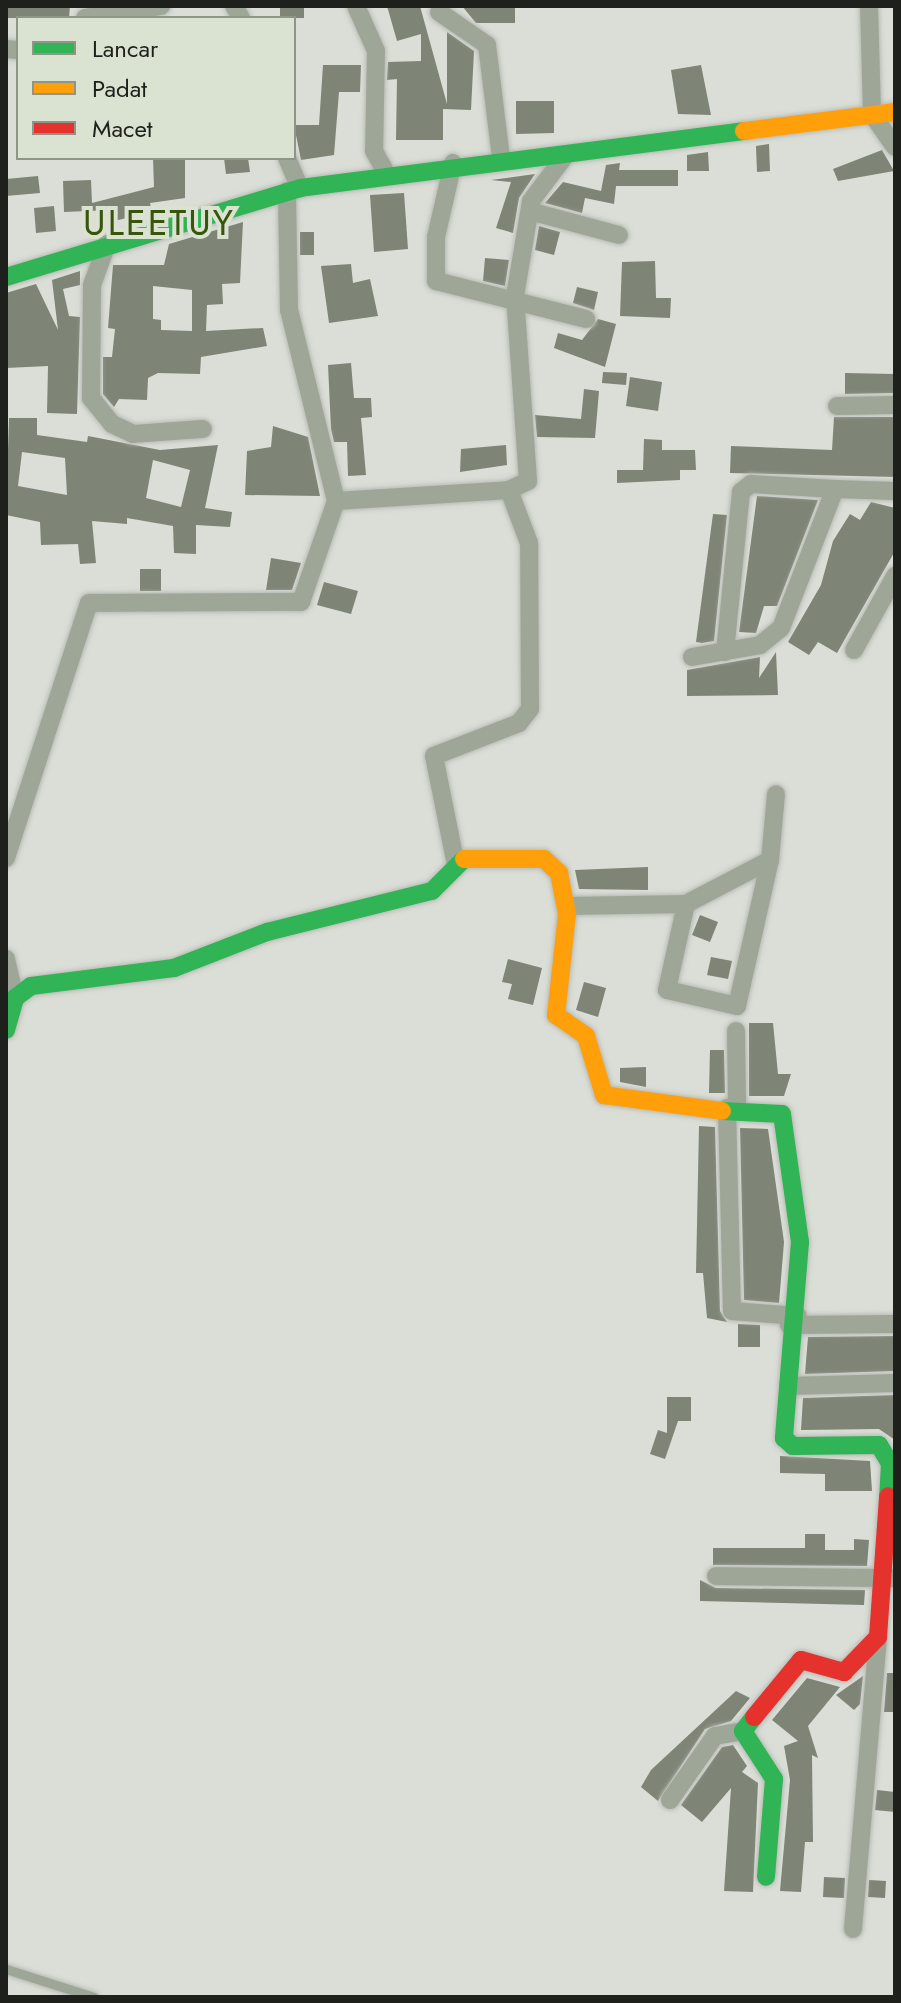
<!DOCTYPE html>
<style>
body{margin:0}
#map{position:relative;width:901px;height:2003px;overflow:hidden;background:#daded6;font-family:Jost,sans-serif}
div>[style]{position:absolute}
.building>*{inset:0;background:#7e8576}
.roads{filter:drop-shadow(0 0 2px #b8bbb5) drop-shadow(0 0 2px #b8bbb5)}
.lane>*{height:9px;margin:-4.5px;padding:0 4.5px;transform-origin:4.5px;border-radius:4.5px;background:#9ea698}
.street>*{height:18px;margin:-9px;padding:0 9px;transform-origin:9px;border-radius:9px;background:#9ea698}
.fast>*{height:18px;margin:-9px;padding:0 9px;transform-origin:9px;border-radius:9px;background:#30b455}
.slow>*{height:18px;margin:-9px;padding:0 9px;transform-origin:9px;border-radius:9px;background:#ff9f0a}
.jam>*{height:18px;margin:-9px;padding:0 9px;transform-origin:9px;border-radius:9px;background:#e5322d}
span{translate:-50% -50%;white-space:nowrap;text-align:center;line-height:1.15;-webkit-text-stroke:8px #dae2d2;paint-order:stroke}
.quarter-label{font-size:36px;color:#39540c;letter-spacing:2px}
.frame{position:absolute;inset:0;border:8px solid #1e211b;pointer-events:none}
.legend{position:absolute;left:16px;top:16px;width:280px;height:144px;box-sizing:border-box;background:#dae2d2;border:2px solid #8f9589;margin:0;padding:10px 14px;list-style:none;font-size:24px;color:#1e211b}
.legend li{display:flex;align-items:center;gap:16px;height:40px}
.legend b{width:40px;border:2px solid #8f9589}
</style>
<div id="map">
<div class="building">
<i style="clip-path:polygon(6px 6px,70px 6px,69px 18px,6px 18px)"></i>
<i style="clip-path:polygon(280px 6px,304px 6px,304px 18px,280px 18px)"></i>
<i style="clip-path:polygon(387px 6px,420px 6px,447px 104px,447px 32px,474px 51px,471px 110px,443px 109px,443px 140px,396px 140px,397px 79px,387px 80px,388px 62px,421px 61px,421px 34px,397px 41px)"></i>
<i style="clip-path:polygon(462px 6px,515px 6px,515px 23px,476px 23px)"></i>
<i style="clip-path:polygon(323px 65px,361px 65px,360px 92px,339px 92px,334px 155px,301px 160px,294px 125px,319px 125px)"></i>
<i style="clip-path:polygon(701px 65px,711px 115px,678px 114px,671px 70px)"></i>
<i style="clip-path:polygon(516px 101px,554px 101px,554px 133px,516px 134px)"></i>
<i style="clip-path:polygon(769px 144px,770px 171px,757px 172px,756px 146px)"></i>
<i style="clip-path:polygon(882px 150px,894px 171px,838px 181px,833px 169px)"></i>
<i style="clip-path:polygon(708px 152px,709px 171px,687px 171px,687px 155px)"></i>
<i style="clip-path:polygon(153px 158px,185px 158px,185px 198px,150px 203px,152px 212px,114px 221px,112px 210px,64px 212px,63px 181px,91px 180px,92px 203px,154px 187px)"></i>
<i style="clip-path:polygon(224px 158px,248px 158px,250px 172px,226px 174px)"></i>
<i style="clip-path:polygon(620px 163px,619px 170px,678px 170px,678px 186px,616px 186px,614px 204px,585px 198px,582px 213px,545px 203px,563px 182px,601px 191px,606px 165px)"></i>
<i style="clip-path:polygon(535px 174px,519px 198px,513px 233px,496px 228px,511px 182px,491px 180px)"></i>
<i style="clip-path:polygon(38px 176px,40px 193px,6px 196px,6px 179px)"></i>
<i style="clip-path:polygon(404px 193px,408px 249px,374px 252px,370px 195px)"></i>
<i style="clip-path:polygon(54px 206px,56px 231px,36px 233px,34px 208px)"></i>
<i style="clip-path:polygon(evenodd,243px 222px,240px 283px,222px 284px,223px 304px,207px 305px,206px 331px,263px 328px,267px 346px,201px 357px,200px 374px,158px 373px,148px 378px,147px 400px,119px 399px,114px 407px,103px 394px,103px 357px,112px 357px,115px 329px,108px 328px,113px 265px,164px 265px,169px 244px,243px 222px,153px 286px,192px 290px,192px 331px,161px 330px,161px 320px,153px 319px,153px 286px)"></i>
<i style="clip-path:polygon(539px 226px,560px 232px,554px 255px,535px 250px)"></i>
<i style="clip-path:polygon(300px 232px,314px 232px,314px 255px,300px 255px)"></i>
<i style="clip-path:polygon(485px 258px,509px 260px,505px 286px,483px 281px)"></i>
<i style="clip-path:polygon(655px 261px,656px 298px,671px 298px,670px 318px,620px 316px,622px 262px)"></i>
<i style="clip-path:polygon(351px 264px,353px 283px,370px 279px,378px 316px,329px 323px,321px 266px)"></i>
<i style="clip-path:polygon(80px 271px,80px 285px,63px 289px,69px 316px,80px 317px,77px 414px,47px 413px,48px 366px,6px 368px,6px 293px,36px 284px,58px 330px,52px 280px)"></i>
<i style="clip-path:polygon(577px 287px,598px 292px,594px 310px,573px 303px)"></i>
<i style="clip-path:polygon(598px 319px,616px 324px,605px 367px,554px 348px,558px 333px,582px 340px)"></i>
<i style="clip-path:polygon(351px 363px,354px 398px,371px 398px,372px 417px,361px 418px,366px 475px,348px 476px,347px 442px,334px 442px,331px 429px,328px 365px)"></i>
<i style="clip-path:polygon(603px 372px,627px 373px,626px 385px,602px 383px)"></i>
<i style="clip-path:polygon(845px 373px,894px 374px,894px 393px,845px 394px)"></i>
<i style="clip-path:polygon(630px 377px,662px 382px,658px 411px,626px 406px)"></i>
<i style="clip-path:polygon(584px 389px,599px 391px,595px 438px,537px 437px,535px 415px,581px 419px)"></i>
<i style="clip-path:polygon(834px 417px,895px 417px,895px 477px,730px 473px,731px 446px,832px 450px)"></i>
<i style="clip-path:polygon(evenodd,9px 418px,37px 418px,37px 435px,87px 442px,88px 436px,160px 450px,218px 445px,205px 508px,232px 512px,230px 527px,196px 525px,196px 554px,174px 553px,173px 526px,127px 518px,127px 524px,92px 521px,96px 563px,80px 564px,78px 544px,41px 545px,40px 522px,6px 515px,9px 418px,22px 452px,65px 458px,67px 495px,18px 486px,22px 452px,9px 418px,153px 460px,190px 470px,181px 507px,146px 498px,153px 460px)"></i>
<i style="clip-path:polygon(273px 426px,308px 437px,320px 496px,245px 495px,247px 451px,271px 447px)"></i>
<i style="clip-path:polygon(644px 439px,662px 440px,662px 450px,695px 450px,696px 470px,680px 470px,680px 480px,617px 483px,617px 470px,643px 470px)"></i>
<i style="clip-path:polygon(506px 445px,507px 465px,460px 472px,461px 449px)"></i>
<i style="clip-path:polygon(757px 496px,818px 500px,777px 606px,764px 606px,756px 633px,739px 632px)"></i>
<i style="clip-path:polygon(871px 502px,895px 508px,895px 551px,837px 653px,818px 642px,809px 655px,788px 642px,821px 585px,833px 541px,850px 514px,860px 520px)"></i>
<i style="clip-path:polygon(713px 514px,727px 515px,714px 641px,702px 643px,696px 642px)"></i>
<i style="clip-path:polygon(271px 558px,301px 563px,292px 590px,266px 590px)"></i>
<i style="clip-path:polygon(140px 569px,161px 569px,161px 591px,140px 591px)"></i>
<i style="clip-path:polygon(324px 582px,358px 591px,351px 614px,317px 605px)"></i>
<i style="clip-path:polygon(776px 652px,778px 695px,687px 696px,687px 670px,760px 657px,759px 678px)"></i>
<i style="clip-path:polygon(648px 867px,648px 890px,579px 889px,575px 870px)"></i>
<i style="clip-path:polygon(700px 915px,718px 922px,710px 942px,692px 935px)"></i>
<i style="clip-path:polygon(711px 957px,732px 961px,728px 979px,707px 975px)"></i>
<i style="clip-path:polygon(508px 959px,542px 968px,533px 1005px,508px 999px,512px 984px,502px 982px)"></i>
<i style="clip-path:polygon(584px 982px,606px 988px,598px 1017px,576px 1010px)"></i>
<i style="clip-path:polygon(749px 1023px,773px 1023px,778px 1074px,791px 1074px,784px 1096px,749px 1096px)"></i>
<i style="clip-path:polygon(710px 1050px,724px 1050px,725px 1093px,709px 1093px)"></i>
<i style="clip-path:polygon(646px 1067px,646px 1087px,620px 1082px,620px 1068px)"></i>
<i style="clip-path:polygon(699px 1126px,715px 1127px,720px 1311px,727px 1322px,707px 1318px,703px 1273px,696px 1273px)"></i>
<i style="clip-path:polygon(740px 1128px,768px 1129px,784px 1242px,779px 1303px,744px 1300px)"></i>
<i style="clip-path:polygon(738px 1324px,760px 1325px,760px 1347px,738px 1347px)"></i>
<i style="clip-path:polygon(895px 1336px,895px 1371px,805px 1374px,808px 1337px)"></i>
<i style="clip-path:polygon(895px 1395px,895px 1440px,879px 1429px,801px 1430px,803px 1398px)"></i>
<i style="clip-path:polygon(667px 1397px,691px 1397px,691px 1421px,678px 1421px,665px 1459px,650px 1454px,658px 1430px,667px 1433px)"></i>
<i style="clip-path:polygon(780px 1456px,870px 1461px,872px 1491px,825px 1491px,825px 1474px,780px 1473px)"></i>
<i style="clip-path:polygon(805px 1534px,825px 1534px,825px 1550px,854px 1550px,854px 1539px,869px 1540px,867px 1566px,713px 1565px,713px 1548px,805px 1548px)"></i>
<i style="clip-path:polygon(700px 1580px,716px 1588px,865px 1590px,864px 1605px,700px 1601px)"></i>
<i style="clip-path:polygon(887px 1673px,895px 1673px,895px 1712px,884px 1712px)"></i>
<i style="clip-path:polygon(863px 1676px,860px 1704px,854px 1710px,836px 1695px)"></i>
<i style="clip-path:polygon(807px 1678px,840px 1687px,808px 1726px,818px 1758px,812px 1755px,813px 1842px,805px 1842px,801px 1892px,780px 1891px,790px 1780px,784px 1746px,798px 1741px,772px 1720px)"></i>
<i style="clip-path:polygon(736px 1691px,750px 1698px,731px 1721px,705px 1729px,658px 1801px,641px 1787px,651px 1770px)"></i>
<i style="clip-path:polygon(733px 1745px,747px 1766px,742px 1772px,758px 1783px,753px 1892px,724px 1891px,731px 1788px,702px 1822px,681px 1805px,722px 1747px)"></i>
<i style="clip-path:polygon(877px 1790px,895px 1792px,895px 1812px,875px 1810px)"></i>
<i style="clip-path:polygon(824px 1877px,845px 1878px,844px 1898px,823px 1897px)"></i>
<i style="clip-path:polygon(869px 1880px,886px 1881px,885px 1898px,868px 1897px)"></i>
</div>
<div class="roads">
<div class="lane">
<i style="left:6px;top:1969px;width:92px;rotate:17.7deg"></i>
</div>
<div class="street">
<i style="left:234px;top:6px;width:14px;rotate:60deg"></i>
<i style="left:356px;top:6px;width:49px;rotate:66deg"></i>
<i style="left:376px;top:51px;width:100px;rotate:91.1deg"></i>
<i style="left:374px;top:151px;width:26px;rotate:61deg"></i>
<i style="left:869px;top:6px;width:108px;rotate:88.4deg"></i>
<i style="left:872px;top:114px;width:40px;rotate:55.1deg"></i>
<i style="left:439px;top:12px;width:58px;rotate:34.5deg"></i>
<i style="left:487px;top:45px;width:113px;rotate:82.9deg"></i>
<i style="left:85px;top:18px;width:77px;rotate:-9deg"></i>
<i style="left:6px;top:49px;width:12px;rotate:5deg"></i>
<i style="left:287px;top:158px;width:33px;rotate:67deg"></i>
<i style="left:453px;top:163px;width:76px;rotate:102.9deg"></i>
<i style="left:436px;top:237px;width:44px;rotate:90deg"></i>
<i style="left:436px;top:281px;width:155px;rotate:14.2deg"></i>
<i style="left:533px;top:212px;width:89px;rotate:15deg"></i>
<i style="left:107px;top:244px;width:44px;rotate:110.1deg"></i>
<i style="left:92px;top:285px;width:113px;rotate:90.5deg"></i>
<i style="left:91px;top:398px;width:33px;rotate:51deg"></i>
<i style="left:112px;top:424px;width:23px;rotate:25deg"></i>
<i style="left:133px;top:434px;width:70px;rotate:-4.1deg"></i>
<i style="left:837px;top:406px;width:58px;rotate:-1deg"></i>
<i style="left:336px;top:501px;width:173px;rotate:-3.6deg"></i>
<i style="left:509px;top:490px;width:21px;rotate:-25deg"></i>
<i style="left:528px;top:481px;width:185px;rotate:-94deg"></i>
<i style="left:515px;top:296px;width:96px;rotate:-80.4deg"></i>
<i style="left:531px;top:201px;width:56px;rotate:-52.9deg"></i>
<i style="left:854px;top:650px;width:85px;rotate:-61deg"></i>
<i style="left:725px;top:652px;width:161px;rotate:-84.3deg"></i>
<i style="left:741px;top:492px;width:13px;rotate:-39deg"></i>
<i style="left:751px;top:484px;width:84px;rotate:3.4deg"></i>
<i style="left:692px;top:657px;width:69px;rotate:-10deg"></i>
<i style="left:760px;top:645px;width:27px;rotate:-39deg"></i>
<i style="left:781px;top:628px;width:149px;rotate:-68.8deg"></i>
<i style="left:835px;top:489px;width:60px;rotate:1.9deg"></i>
<i style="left:6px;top:858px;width:268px;rotate:-72deg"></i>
<i style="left:89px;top:603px;width:212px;rotate:-0.3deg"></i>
<i style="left:301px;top:602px;width:107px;rotate:-70.9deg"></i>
<i style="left:336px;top:501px;width:197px;rotate:-103.8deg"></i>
<i style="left:289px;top:310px;width:119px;rotate:-91deg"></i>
<i style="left:456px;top:865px;width:111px;rotate:-101.4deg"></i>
<i style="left:434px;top:756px;width:91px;rotate:-21.2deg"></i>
<i style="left:519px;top:723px;width:18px;rotate:-52deg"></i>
<i style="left:530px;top:709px;width:166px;rotate:-90.3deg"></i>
<i style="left:529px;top:543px;width:57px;rotate:-110.7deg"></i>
<i style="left:686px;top:904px;width:88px;rotate:102.5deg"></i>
<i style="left:667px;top:990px;width:72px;rotate:12.9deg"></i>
<i style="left:737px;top:1006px;width:150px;rotate:-77.3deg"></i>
<i style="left:566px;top:906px;width:120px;rotate:-1deg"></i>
<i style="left:686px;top:904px;width:95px;rotate:-27.6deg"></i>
<i style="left:770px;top:860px;width:66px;rotate:-84.8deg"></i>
<i style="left:6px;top:959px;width:40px;rotate:77deg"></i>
<i style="left:736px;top:1031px;width:76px;rotate:89.2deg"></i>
<i style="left:727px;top:1108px;width:203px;rotate:88.6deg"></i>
<i style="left:732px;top:1311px;width:66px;rotate:4.3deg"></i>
<i style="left:789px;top:1325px;width:106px;rotate:-0.5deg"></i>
<i style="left:788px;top:1386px;width:107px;rotate:-1.6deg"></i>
<i style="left:716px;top:1576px;width:176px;rotate:0.7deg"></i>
<i style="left:670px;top:1800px;width:78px;rotate:-54.9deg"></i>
<i style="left:715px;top:1736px;width:28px;rotate:-10deg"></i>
<i style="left:853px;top:1929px;width:293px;rotate:-85.1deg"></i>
</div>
<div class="fast">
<i style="left:6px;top:277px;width:307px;rotate:-16.8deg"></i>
<i style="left:300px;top:188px;width:448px;rotate:-7.3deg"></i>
<i style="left:6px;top:1030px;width:33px;rotate:-74deg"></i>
<i style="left:15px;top:998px;width:20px;rotate:-37deg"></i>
<i style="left:31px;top:986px;width:144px;rotate:-7.2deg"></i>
<i style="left:174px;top:968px;width:100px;rotate:-21.2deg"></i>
<i style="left:267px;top:932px;width:170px;rotate:-14deg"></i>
<i style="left:432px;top:891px;width:45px;rotate:-45deg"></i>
<i style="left:722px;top:1111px;width:60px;rotate:2.9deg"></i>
<i style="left:782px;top:1114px;width:129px;rotate:82deg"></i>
<i style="left:800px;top:1242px;width:197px;rotate:94.7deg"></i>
<i style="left:784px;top:1438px;width:12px;rotate:42deg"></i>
<i style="left:793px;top:1446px;width:86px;rotate:-0.7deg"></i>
<i style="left:879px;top:1445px;width:21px;rotate:59deg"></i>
<i style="left:890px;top:1463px;width:33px;rotate:93deg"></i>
<i style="left:754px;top:1717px;width:18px;rotate:128deg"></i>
<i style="left:743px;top:1731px;width:57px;rotate:57.1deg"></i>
<i style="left:774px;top:1779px;width:98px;rotate:94.7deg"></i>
</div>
<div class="slow">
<i style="left:744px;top:131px;width:152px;rotate:-7.2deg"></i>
<i style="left:464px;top:859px;width:80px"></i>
<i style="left:544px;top:859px;width:21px;rotate:43deg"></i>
<i style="left:559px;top:873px;width:42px;rotate:79deg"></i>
<i style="left:567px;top:914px;width:102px;rotate:96.2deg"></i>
<i style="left:556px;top:1015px;width:37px;rotate:35deg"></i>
<i style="left:586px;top:1036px;width:62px;rotate:73deg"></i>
<i style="left:604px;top:1095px;width:119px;rotate:7.7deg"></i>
</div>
<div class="jam">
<i style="left:754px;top:1717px;width:74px;rotate:-50.5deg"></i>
<i style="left:801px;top:1660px;width:45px;rotate:15.6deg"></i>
<i style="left:844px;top:1672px;width:49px;rotate:-45.8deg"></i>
<i style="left:878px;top:1637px;width:141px;rotate:-85.9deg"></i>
</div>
</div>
<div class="quarter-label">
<span style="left:159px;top:223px">ULEETUY</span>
</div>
<div class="frame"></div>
<ul class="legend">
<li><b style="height:10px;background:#30b455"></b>Lancar</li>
<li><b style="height:10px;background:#ff9f0a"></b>Padat</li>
<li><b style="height:10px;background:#e5322d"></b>Macet</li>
</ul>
</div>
